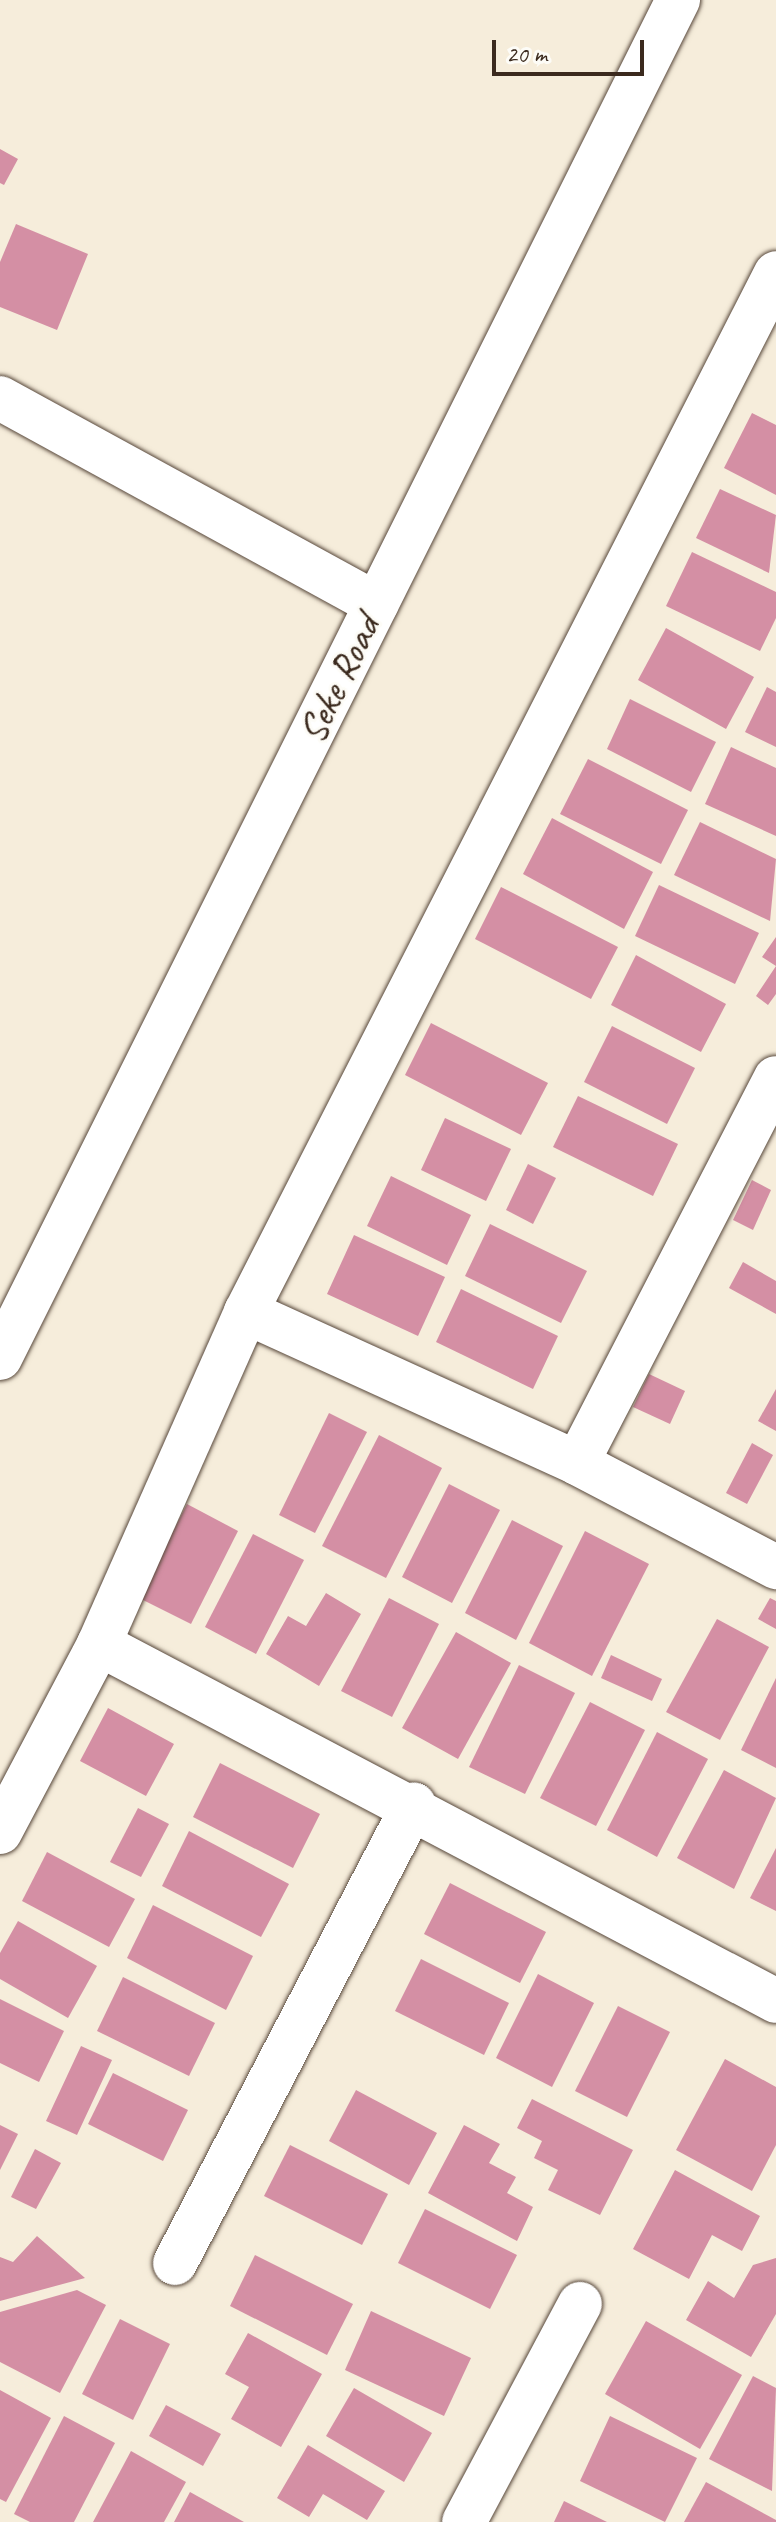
<!DOCTYPE html>
<style>
body{margin:0}
#map{position:relative;width:776px;height:2522px;overflow:hidden;background:#f6eddb;font-family:Caveat,sans-serif}
div>[style]{position:absolute}
.building>*{inset:0;background:#d48fa4}
.roads{filter:drop-shadow(0 0 2px #57473a) drop-shadow(0 0 2px #57473a)}
.street>*{height:44px;margin:-22px;padding:0 22px;transform-origin:22px;border-radius:22px;background:#fff}
.primary>*{height:44px;margin:-22px;padding:0 22px;transform-origin:22px;border-radius:22px;background:#fff}
span{translate:-50% -50%;white-space:nowrap;text-align:center;line-height:1.15;-webkit-text-stroke:6px #fdfcf7;paint-order:stroke}
.street-label{font-size:40px;color:#3b2a1e}
.scale{position:absolute;left:492px;top:40px;width:152px;height:36px;box-sizing:border-box;border:4px solid #3b2a1e;border-top:0;padding-left:10px;font-size:24px;line-height:28px;white-space:nowrap;color:#3b2a1e;-webkit-text-stroke:6px #fdfcf7;paint-order:stroke}
</style>
<div id="map">
<div class="building">
<i style="clip-path:polygon(0 149px,18px 159px,4px 185px,0 183px)"></i>
<i style="clip-path:polygon(16px 224px,88px 254px,57px 330px,0 307px,0 262px)"></i>
<i style="clip-path:polygon(752px 413px,776px 425px,776px 495px,724px 468px)"></i>
<i style="clip-path:polygon(720px 489px,776px 515px,769px 573px,696px 538px)"></i>
<i style="clip-path:polygon(692px 552px,776px 592px,776px 618px,760px 651px,666px 606px)"></i>
<i style="clip-path:polygon(666px 628px,754px 677px,726px 729px,638px 680px)"></i>
<i style="clip-path:polygon(767px 687px,776px 692px,776px 747px,745px 732px)"></i>
<i style="clip-path:polygon(630px 699px,716px 742px,691px 792px,607px 749px)"></i>
<i style="clip-path:polygon(731px 747px,776px 768px,776px 836px,705px 804px)"></i>
<i style="clip-path:polygon(588px 759px,688px 810px,661px 864px,560px 814px)"></i>
<i style="clip-path:polygon(552px 818px,653px 872px,624px 929px,523px 874px)"></i>
<i style="clip-path:polygon(700px 822px,776px 859px,770px 921px,674px 875px)"></i>
<i style="clip-path:polygon(659px 885px,759px 933px,735px 984px,635px 936px)"></i>
<i style="clip-path:polygon(501px 887px,618px 947px,591px 999px,475px 939px)"></i>
<i style="clip-path:polygon(776px 937px,776px 994px,768px 1005px,756px 996px,776px 966px,762px 957px)"></i>
<i style="clip-path:polygon(636px 955px,726px 1004px,701px 1052px,611px 1005px)"></i>
<i style="clip-path:polygon(431px 1023px,548px 1083px,521px 1135px,405px 1075px)"></i>
<i style="clip-path:polygon(612px 1026px,695px 1068px,667px 1124px,584px 1082px)"></i>
<i style="clip-path:polygon(578px 1096px,678px 1144px,653px 1196px,553px 1147px)"></i>
<i style="clip-path:polygon(445px 1118px,511px 1149px,486px 1201px,421px 1170px)"></i>
<i style="clip-path:polygon(528px 1164px,556px 1178px,533px 1224px,506px 1210px)"></i>
<i style="clip-path:polygon(391px 1176px,471px 1215px,447px 1265px,367px 1226px)"></i>
<i style="clip-path:polygon(752px 1180px,771px 1190px,753px 1230px,733px 1220px)"></i>
<i style="clip-path:polygon(490px 1224px,587px 1271px,561px 1323px,465px 1276px)"></i>
<i style="clip-path:polygon(354px 1235px,445px 1277px,418px 1336px,327px 1294px)"></i>
<i style="clip-path:polygon(743px 1262px,776px 1281px,776px 1314px,729px 1288px)"></i>
<i style="clip-path:polygon(461px 1289px,558px 1336px,533px 1389px,436px 1342px)"></i>
<i style="clip-path:polygon(649px 1374px,685px 1391px,670px 1424px,633px 1407px)"></i>
<i style="clip-path:polygon(776px 1389px,776px 1431px,758px 1421px)"></i>
<i style="clip-path:polygon(329px 1413px,367px 1432px,315px 1533px,279px 1515px)"></i>
<i style="clip-path:polygon(379px 1435px,442px 1468px,386px 1578px,322px 1546px)"></i>
<i style="clip-path:polygon(752px 1443px,773px 1455px,747px 1504px,726px 1493px)"></i>
<i style="clip-path:polygon(449px 1484px,500px 1510px,452px 1603px,402px 1577px)"></i>
<i style="clip-path:polygon(187px 1504px,238px 1531px,191px 1624px,139px 1598px)"></i>
<i style="clip-path:polygon(512px 1520px,563px 1546px,516px 1640px,465px 1613px)"></i>
<i style="clip-path:polygon(585px 1531px,649px 1564px,592px 1676px,529px 1643px)"></i>
<i style="clip-path:polygon(253px 1534px,304px 1560px,256px 1654px,205px 1627px)"></i>
<i style="clip-path:polygon(326px 1593px,361px 1614px,319px 1686px,266px 1654px,288px 1616px,306px 1626px)"></i>
<i style="clip-path:polygon(389px 1598px,439px 1624px,392px 1717px,341px 1691px)"></i>
<i style="clip-path:polygon(770px 1598px,776px 1601px,776px 1629px,758px 1619px)"></i>
<i style="clip-path:polygon(717px 1619px,769px 1647px,720px 1740px,666px 1712px)"></i>
<i style="clip-path:polygon(456px 1632px,511px 1663px,458px 1759px,402px 1728px)"></i>
<i style="clip-path:polygon(611px 1655px,662px 1679px,652px 1701px,601px 1678px)"></i>
<i style="clip-path:polygon(519px 1665px,575px 1693px,525px 1794px,469px 1767px)"></i>
<i style="clip-path:polygon(776px 1678px,776px 1768px,741px 1750px)"></i>
<i style="clip-path:polygon(590px 1702px,645px 1730px,596px 1826px,540px 1798px)"></i>
<i style="clip-path:polygon(108px 1708px,174px 1744px,146px 1796px,80px 1761px)"></i>
<i style="clip-path:polygon(657px 1732px,708px 1759px,657px 1857px,607px 1830px)"></i>
<i style="clip-path:polygon(220px 1763px,320px 1814px,293px 1868px,193px 1817px)"></i>
<i style="clip-path:polygon(724px 1770px,776px 1798px,734px 1889px,677px 1858px)"></i>
<i style="clip-path:polygon(138px 1808px,169px 1824px,141px 1877px,110px 1862px)"></i>
<i style="clip-path:polygon(189px 1831px,289px 1884px,261px 1937px,162px 1886px)"></i>
<i style="clip-path:polygon(776px 1848px,776px 1911px,750px 1898px)"></i>
<i style="clip-path:polygon(47px 1852px,135px 1899px,109px 1947px,22px 1901px)"></i>
<i style="clip-path:polygon(450px 1883px,546px 1932px,520px 1983px,424px 1934px)"></i>
<i style="clip-path:polygon(153px 1905px,253px 1956px,226px 2010px,127px 1958px)"></i>
<i style="clip-path:polygon(18px 1921px,97px 1966px,68px 2018px,0 1979px,0 1953px)"></i>
<i style="clip-path:polygon(421px 1959px,509px 2003px,484px 2055px,395px 2011px)"></i>
<i style="clip-path:polygon(538px 1974px,594px 2003px,552px 2087px,496px 2058px)"></i>
<i style="clip-path:polygon(123px 1977px,215px 2023px,189px 2076px,97px 2031px)"></i>
<i style="clip-path:polygon(0 1999px,64px 2031px,39px 2082px,0 2063px)"></i>
<i style="clip-path:polygon(618px 2006px,670px 2032px,627px 2117px,575px 2091px)"></i>
<i style="clip-path:polygon(81px 2046px,112px 2060px,77px 2135px,46px 2121px)"></i>
<i style="clip-path:polygon(725px 2059px,776px 2087px,776px 2145px,752px 2191px,676px 2150px)"></i>
<i style="clip-path:polygon(113px 2073px,188px 2110px,163px 2161px,88px 2124px)"></i>
<i style="clip-path:polygon(356px 2090px,437px 2133px,409px 2185px,329px 2141px)"></i>
<i style="clip-path:polygon(532px 2099px,633px 2150px,600px 2215px,548px 2190px,558px 2170px,534px 2158px,542px 2141px,517px 2128px)"></i>
<i style="clip-path:polygon(0 2125px,18px 2134px,0 2170px)"></i>
<i style="clip-path:polygon(464px 2125px,500px 2144px,489px 2163px,516px 2177px,507px 2193px,533px 2207px,517px 2241px,428px 2193px)"></i>
<i style="clip-path:polygon(290px 2145px,388px 2194px,362px 2245px,264px 2196px)"></i>
<i style="clip-path:polygon(35px 2149px,61px 2163px,36px 2209px,11px 2197px)"></i>
<i style="clip-path:polygon(675px 2170px,760px 2216px,742px 2251px,712px 2235px,689px 2279px,633px 2249px)"></i>
<i style="clip-path:polygon(425px 2209px,517px 2255px,490px 2309px,398px 2263px)"></i>
<i style="clip-path:polygon(37px 2236px,85px 2278px,0 2301px,0 2257px,13px 2262px)"></i>
<i style="clip-path:polygon(255px 2255px,353px 2304px,327px 2355px,230px 2306px)"></i>
<i style="clip-path:polygon(776px 2258px,776px 2314px,751px 2357px,686px 2320px,708px 2281px,734px 2298px,753px 2265px)"></i>
<i style="clip-path:polygon(77px 2290px,106px 2305px,60px 2393px,0 2362px,0 2312px)"></i>
<i style="clip-path:polygon(371px 2311px,471px 2358px,444px 2416px,345px 2370px)"></i>
<i style="clip-path:polygon(120px 2319px,170px 2344px,133px 2420px,82px 2394px)"></i>
<i style="clip-path:polygon(646px 2321px,742px 2375px,700px 2449px,605px 2394px)"></i>
<i style="clip-path:polygon(248px 2333px,322px 2374px,281px 2447px,231px 2419px,249px 2387px,225px 2374px)"></i>
<i style="clip-path:polygon(753px 2376px,776px 2388px,772px 2491px,709px 2459px)"></i>
<i style="clip-path:polygon(354px 2388px,432px 2433px,404px 2482px,326px 2436px)"></i>
<i style="clip-path:polygon(0 2390px,51px 2418px,6px 2502px,0 2499px)"></i>
<i style="clip-path:polygon(166px 2405px,221px 2434px,203px 2466px,149px 2436px)"></i>
<i style="clip-path:polygon(64px 2416px,115px 2443px,74px 2522px,30px 2522px,14px 2514px)"></i>
<i style="clip-path:polygon(610px 2416px,697px 2458px,665px 2522px,580px 2481px)"></i>
<i style="clip-path:polygon(308px 2445px,385px 2491px,367px 2520px,323px 2494px,309px 2517px,277px 2498px)"></i>
<i style="clip-path:polygon(131px 2451px,186px 2482px,164px 2522px,93px 2522px)"></i>
<i style="clip-path:polygon(706px 2482px,776px 2520px,776px 2522px,684px 2522px)"></i>
<i style="clip-path:polygon(190px 2492px,244px 2522px,174px 2522px)"></i>
<i style="clip-path:polygon(564px 2501px,607px 2522px,554px 2522px)"></i>
</div>
<div class="roads">
<div class="street">
<i style="left:0;top:398px;width:429px;rotate:28.7deg"></i>
<i style="left:246px;top:1312px;width:364px;rotate:24.5deg"></i>
<i style="left:577px;top:1463px;width:225px;rotate:27.6deg"></i>
<i style="left:577px;top:1463px;width:433px;rotate:-62.7deg"></i>
<i style="left:99px;top:1644px;width:765px;rotate:27.8deg"></i>
<i style="left:0;top:1832px;width:212px;rotate:-62.2deg"></i>
<i style="left:99px;top:1644px;width:363px;rotate:-66.1deg"></i>
<i style="left:246px;top:1312px;width:1166px;rotate:-62.97deg"></i>
<i style="left:175px;top:2263px;width:517px;rotate:-62.49deg"></i>
<i style="left:464px;top:2522px;width:247px;rotate:-62deg"></i>
</div>
<div class="primary">
<i style="left:0;top:1358px;width:1518px;rotate:-63.47deg"></i>
</div>
</div>
<div class="street-label">
<span style="left:339px;top:679px;rotate:-64deg">Seke Road</span>
</div>
<div class="scale">20 m</div>
</div>
